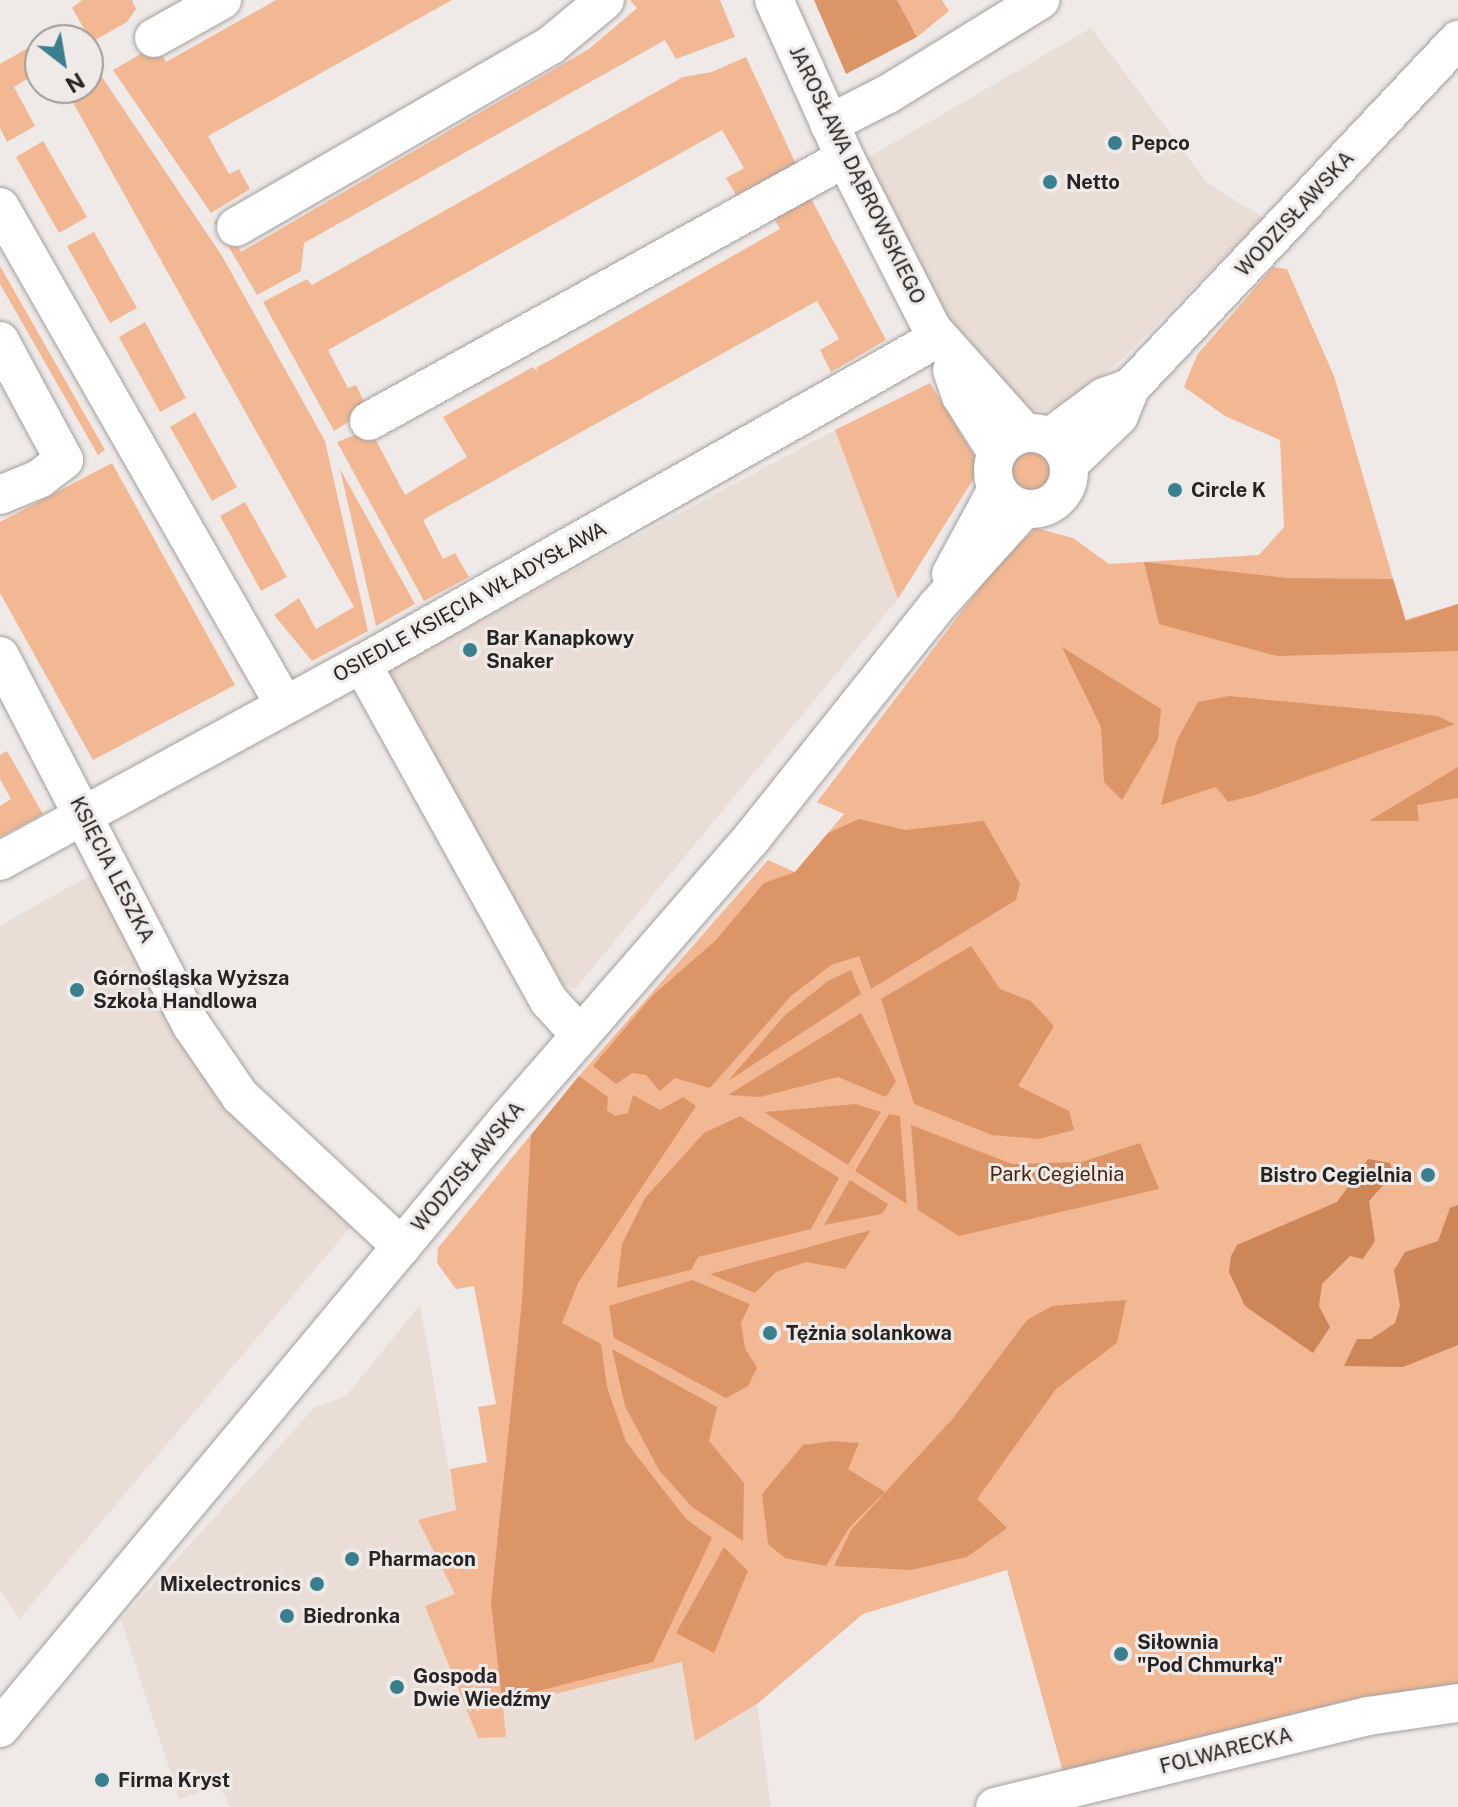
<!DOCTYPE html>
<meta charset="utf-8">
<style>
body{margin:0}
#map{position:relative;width:1458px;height:1807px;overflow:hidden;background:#efeae8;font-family:"Public Sans",sans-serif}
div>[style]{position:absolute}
.built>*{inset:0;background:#e9ddd6}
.green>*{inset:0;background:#f2b893}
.round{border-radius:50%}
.forest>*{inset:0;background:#dc9567}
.water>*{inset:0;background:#cc8658}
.roads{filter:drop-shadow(0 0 2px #a49f9d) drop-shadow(0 0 2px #a49f9d)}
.minor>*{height:38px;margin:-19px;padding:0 19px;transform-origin:19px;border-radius:19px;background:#fff}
.minor>.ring{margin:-19px;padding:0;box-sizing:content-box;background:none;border:38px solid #fff;border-radius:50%}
.dots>*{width:22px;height:22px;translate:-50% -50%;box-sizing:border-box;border:4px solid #efeae8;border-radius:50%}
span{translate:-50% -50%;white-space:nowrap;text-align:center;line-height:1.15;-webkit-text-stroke:6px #efeae8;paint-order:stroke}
.poi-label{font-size:20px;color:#252423;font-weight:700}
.left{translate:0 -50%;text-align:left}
.right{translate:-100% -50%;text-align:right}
.street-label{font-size:20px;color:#252423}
.park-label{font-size:20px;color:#442713}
.north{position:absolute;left:24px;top:24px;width:80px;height:80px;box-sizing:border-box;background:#efeae8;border:2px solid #9e9b99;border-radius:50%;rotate:149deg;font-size:22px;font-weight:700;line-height:32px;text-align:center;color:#252423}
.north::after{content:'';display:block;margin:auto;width:28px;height:36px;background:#3a7f8d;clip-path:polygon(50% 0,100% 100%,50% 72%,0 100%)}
</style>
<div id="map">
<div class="built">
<i style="clip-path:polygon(1091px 28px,1208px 184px,1264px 218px,1120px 361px,1061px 408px,1030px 411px,945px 340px,857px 164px)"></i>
<i style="clip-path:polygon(835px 430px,898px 599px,575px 989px,548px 977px,377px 675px)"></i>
<i style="clip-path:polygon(92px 874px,187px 1053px,217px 1092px,355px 1222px,19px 1619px,0 1590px,0 926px)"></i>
<i style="clip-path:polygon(420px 1305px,456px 1510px,455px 1595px,425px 1606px,502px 1707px,683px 1662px,696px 1740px,757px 1704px,771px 1807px,230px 1807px,220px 1786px,179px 1799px,121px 1620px,315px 1407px,346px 1396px)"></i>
</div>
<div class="green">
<i style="clip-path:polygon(82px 0,132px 0,136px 9px,127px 22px,92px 42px,72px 8px)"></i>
<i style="clip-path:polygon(276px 0,452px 0,208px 136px,229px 174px,239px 169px,250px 189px,211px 213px,113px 70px,156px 45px,166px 62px)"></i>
<i style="clip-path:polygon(630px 0,720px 0,735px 37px,676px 59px,665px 40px,304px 243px,301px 271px,257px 295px,214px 222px,223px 217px,241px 252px,589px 49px,637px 8px)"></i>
<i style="clip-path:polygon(897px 0,942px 0,949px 11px,917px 37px)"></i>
<i style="clip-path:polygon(40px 41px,40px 71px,14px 87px,35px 126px,7px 142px,0 128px,0 64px)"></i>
<i style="clip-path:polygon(88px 56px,222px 256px,325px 441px,368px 631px,312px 661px,274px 615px,299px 598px,316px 629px,354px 607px,65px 88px,88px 88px)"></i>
<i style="clip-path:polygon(746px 57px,796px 164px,736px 195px,726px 178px,744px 168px,722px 130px,328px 350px,348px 388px,356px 385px,364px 402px,359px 415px,334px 431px,263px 302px,307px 279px,312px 285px,683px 77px,712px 72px)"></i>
<i style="clip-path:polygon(43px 141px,87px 217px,59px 233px,16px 157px)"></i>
<i style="clip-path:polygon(807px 191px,886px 340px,831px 372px,820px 350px,839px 339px,817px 301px,423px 520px,443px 559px,455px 553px,469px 577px,424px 601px,337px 442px,370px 429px,405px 495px,467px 457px,443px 417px,533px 367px,539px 374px,536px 368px,780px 229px,768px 208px)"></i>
<i style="clip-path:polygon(94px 232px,137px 308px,110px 323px,67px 246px)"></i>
<i style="clip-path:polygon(0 266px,105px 450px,98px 455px,0 284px)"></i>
<i style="clip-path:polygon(1273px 267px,1287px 269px,1334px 376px,1405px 620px,1458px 604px,1458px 1684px,1349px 1700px,1063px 1772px,1007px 1570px,863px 1614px,757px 1704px,695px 1741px,682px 1662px,503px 1707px,506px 1737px,478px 1738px,425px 1606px,455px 1594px,418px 1520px,456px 1510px,450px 1469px,487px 1462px,478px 1407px,496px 1404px,474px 1286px,456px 1289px,437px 1263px,438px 1248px,579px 1076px,768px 860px,795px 872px,844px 814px,817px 802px,1000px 561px,1036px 528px,1073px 538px,1109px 564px,1259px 555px,1284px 527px,1280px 440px,1225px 416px,1184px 387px,1197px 355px)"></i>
<i style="clip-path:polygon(145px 322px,186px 398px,160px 412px,119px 337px)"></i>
<i style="clip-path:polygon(930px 383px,981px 467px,898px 599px,835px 430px)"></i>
<i style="clip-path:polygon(195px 412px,237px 487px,212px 501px,170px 427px)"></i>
<i class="round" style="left:1011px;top:449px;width:42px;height:42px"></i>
<i style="clip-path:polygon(112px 463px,235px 685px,93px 760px,0 593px,0 522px)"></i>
<i style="clip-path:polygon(340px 469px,415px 604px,376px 626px)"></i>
<i style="clip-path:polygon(245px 502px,287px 577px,261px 591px,220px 516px)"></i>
<i style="clip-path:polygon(7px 751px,43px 814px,0 837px,0 806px,11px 799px,0 779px,0 755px)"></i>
</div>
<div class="forest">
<i style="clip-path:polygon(814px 0,897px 0,917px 37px,846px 74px)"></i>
<i style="clip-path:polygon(1144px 562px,1287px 578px,1393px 579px,1406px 621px,1458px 604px,1458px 651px,1277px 656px,1159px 624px)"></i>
<i style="clip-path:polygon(1062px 647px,1161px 709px,1158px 739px,1122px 800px,1104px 782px,1101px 727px)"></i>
<i style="clip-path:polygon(1229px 696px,1437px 716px,1455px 724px,1255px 795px,1228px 802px,1216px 787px,1161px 805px,1177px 740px,1198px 702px)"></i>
<i style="clip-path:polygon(1458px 767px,1458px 798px,1417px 805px,1419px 821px,1369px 821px)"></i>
<i style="clip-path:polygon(859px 819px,905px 830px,984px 821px,1020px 884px,1016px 900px,871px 989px,859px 956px,831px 965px,791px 996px,710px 1088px,675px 1078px,660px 1091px,646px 1075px,632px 1073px,616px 1084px,593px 1066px,652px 996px,716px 940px,764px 883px,795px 872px,828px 833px)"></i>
<i style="clip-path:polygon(971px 946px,1000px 989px,1031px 1001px,1054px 1026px,1018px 1086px,1069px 1111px,1074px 1130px,1039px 1139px,992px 1135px,914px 1104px,881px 999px)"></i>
<i style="clip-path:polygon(851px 970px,861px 994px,728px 1081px,784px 1016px,828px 981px)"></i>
<i style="clip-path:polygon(861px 1013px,896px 1081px,886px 1097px,838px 1077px,760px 1097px,728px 1095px)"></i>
<i style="clip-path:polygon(579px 1076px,608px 1097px,607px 1110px,615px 1116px,628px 1113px,633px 1095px,660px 1110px,683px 1097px,696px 1106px,578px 1283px,562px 1323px,601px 1344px,607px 1387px,626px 1442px,686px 1519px,712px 1538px,653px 1662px,502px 1700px,491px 1603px,522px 1301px,531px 1135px)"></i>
<i style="clip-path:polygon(856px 1104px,881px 1112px,848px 1165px,764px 1112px)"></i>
<i style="clip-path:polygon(889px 1114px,900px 1116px,907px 1204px,855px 1171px)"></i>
<i style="clip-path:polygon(740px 1116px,839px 1178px,811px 1229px,698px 1257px,691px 1270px,617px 1288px,622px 1244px,645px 1198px,704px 1133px)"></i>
<i style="clip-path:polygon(911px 1125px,1012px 1164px,1082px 1162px,1140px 1143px,1159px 1189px,959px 1236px,918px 1210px)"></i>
<i style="clip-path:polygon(850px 1180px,888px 1204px,882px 1214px,824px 1225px)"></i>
<i style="clip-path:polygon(871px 1230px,845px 1269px,806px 1262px,776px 1272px,755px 1293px,710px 1274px)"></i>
<i style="clip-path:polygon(692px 1280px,750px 1304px,741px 1323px,745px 1348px,757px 1368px,748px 1386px,726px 1398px,614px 1338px,609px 1306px)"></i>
<i style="clip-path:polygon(1126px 1300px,1117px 1343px,1056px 1389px,977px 1499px,1007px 1528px,967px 1557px,911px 1570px,834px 1566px,851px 1530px,954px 1417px,1027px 1320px,1052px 1306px)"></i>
<i style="clip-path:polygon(612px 1349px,717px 1407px,709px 1441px,744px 1483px,743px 1541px,692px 1507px,659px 1470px,625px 1406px)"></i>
<i style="clip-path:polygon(833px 1441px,859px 1443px,848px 1469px,885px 1492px,849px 1528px,826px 1566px,785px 1558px,768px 1544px,762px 1494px,803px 1445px)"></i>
<i style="clip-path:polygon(724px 1547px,748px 1571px,714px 1653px,676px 1633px)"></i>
</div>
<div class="water">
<i style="clip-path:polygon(1368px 1159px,1390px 1163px,1394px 1173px,1369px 1201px,1375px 1241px,1363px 1259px,1350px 1256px,1322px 1284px,1319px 1306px,1330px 1327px,1313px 1353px,1245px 1306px,1229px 1272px,1231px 1256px,1237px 1245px,1337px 1202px)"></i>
<i style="clip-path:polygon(1458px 1205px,1458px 1345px,1403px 1367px,1344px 1366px,1357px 1339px,1371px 1339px,1395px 1323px,1400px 1306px,1394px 1270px,1405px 1252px,1438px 1241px,1450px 1208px)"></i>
</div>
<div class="roads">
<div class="minor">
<i style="left:774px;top:0;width:173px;rotate:65.8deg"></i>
<i style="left:845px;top:158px;width:192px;rotate:63deg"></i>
<i style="left:932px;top:329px;width:140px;rotate:48.2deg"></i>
<i style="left:154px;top:38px;width:78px;rotate:-29.2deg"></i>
<i style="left:829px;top:124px;width:66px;rotate:-27deg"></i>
<i style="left:888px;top:94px;width:179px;rotate:-31.7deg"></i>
<i style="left:0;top:207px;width:572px;rotate:60.26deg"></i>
<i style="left:236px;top:227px;width:364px;rotate:-30deg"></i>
<i style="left:551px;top:45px;width:70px;rotate:-39.8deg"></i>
<i style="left:0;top:341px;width:135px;rotate:61.7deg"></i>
<i style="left:64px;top:460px;width:31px;rotate:143deg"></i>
<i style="left:39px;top:479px;width:42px;rotate:157.7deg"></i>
<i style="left:952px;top:370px;width:28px;rotate:71deg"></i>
<i style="left:961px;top:396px;width:67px;rotate:57.7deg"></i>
<i style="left:369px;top:421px;width:544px;rotate:-28.92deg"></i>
<i class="ring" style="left:993px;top:433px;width:38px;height:38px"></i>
<i style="left:1050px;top:437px;width:67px;rotate:-36.5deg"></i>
<i style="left:1104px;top:397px;width:29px;rotate:-20deg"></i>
<i style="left:1069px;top:464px;width:69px;rotate:-43.8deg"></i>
<i style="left:1119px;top:416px;width:31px;rotate:-68deg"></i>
<i style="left:1131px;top:387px;width:477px;rotate:-46.7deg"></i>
<i style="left:951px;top:574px;width:97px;rotate:-61.6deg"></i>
<i style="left:0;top:656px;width:417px;rotate:62.6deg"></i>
<i style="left:192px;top:1026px;width:85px;rotate:55.6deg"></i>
<i style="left:240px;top:1096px;width:221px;rotate:43deg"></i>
<i style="left:362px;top:664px;width:385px;rotate:61deg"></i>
<i style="left:549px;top:1001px;width:46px;rotate:47.6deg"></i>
<i style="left:0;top:861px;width:412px;rotate:-28.6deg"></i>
<i style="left:362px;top:664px;width:662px;rotate:-29.51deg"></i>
<i style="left:0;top:1728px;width:789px;rotate:-50.19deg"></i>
<i style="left:505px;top:1122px;width:375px;rotate:-49deg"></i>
<i style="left:751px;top:839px;width:298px;rotate:-51.4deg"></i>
<i style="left:937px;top:606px;width:130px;rotate:-48.1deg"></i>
<i style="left:995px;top:1807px;width:384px;rotate:-13.7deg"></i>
<i style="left:1368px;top:1716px;width:91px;rotate:-8.2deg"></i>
</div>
</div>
<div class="dots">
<i style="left:1115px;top:143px;background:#3a7f8d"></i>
<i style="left:1050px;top:182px;background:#3a7f8d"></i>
<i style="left:1175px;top:490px;background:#3a7f8d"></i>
<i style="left:470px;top:650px;background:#3a7f8d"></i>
<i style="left:77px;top:990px;background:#3a7f8d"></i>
<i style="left:1428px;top:1175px;background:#3a7f8d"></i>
<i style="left:770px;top:1333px;background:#3a7f8d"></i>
<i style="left:352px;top:1559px;background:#3a7f8d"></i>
<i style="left:317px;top:1584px;background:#3a7f8d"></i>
<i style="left:287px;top:1616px;background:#3a7f8d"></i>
<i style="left:1121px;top:1654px;background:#3a7f8d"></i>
<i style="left:397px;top:1687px;background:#3a7f8d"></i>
<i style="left:102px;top:1780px;background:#3a7f8d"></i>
</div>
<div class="poi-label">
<span class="left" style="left:1131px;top:143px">Pepco</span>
<span class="left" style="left:1066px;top:182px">Netto</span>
<span class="left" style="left:1191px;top:490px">Circle K</span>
<span class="left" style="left:486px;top:650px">Bar Kanapkowy<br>Snaker</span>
<span class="left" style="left:93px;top:990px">Górnośląska Wyższa<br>Szkoła Handlowa</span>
<span class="right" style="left:1412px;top:1175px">Bistro Cegielnia</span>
<span class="left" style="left:786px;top:1333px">Tężnia solankowa</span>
<span class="left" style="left:368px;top:1559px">Pharmacon</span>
<span class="right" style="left:301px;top:1584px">Mixelectronics</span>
<span class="left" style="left:303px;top:1616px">Biedronka</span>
<span class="left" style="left:1137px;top:1654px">Siłownia<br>"Pod Chmurką"</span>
<span class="left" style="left:413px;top:1688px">Gospoda<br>Dwie Wiedźmy</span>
<span class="left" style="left:118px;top:1780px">Firma Kryst</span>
</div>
<div class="street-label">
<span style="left:857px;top:175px;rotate:64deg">JAROSŁAWA DĄBROWSKIEGO</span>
<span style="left:1295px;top:214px;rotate:-47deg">WODZISŁAWSKA</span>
<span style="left:470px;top:602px;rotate:-29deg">OSIEDLE KSIĘCIA WŁADYSŁAWA</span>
<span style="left:112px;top:870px;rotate:63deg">KSIĘCIA LESZKA</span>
<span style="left:468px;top:1167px;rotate:-50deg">WODZISŁAWSKA</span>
<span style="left:1226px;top:1751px;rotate:-14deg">FOLWARECKA</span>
</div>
<div class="park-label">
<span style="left:1057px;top:1174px">Park Cegielnia</span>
</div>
<div class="north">N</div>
</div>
